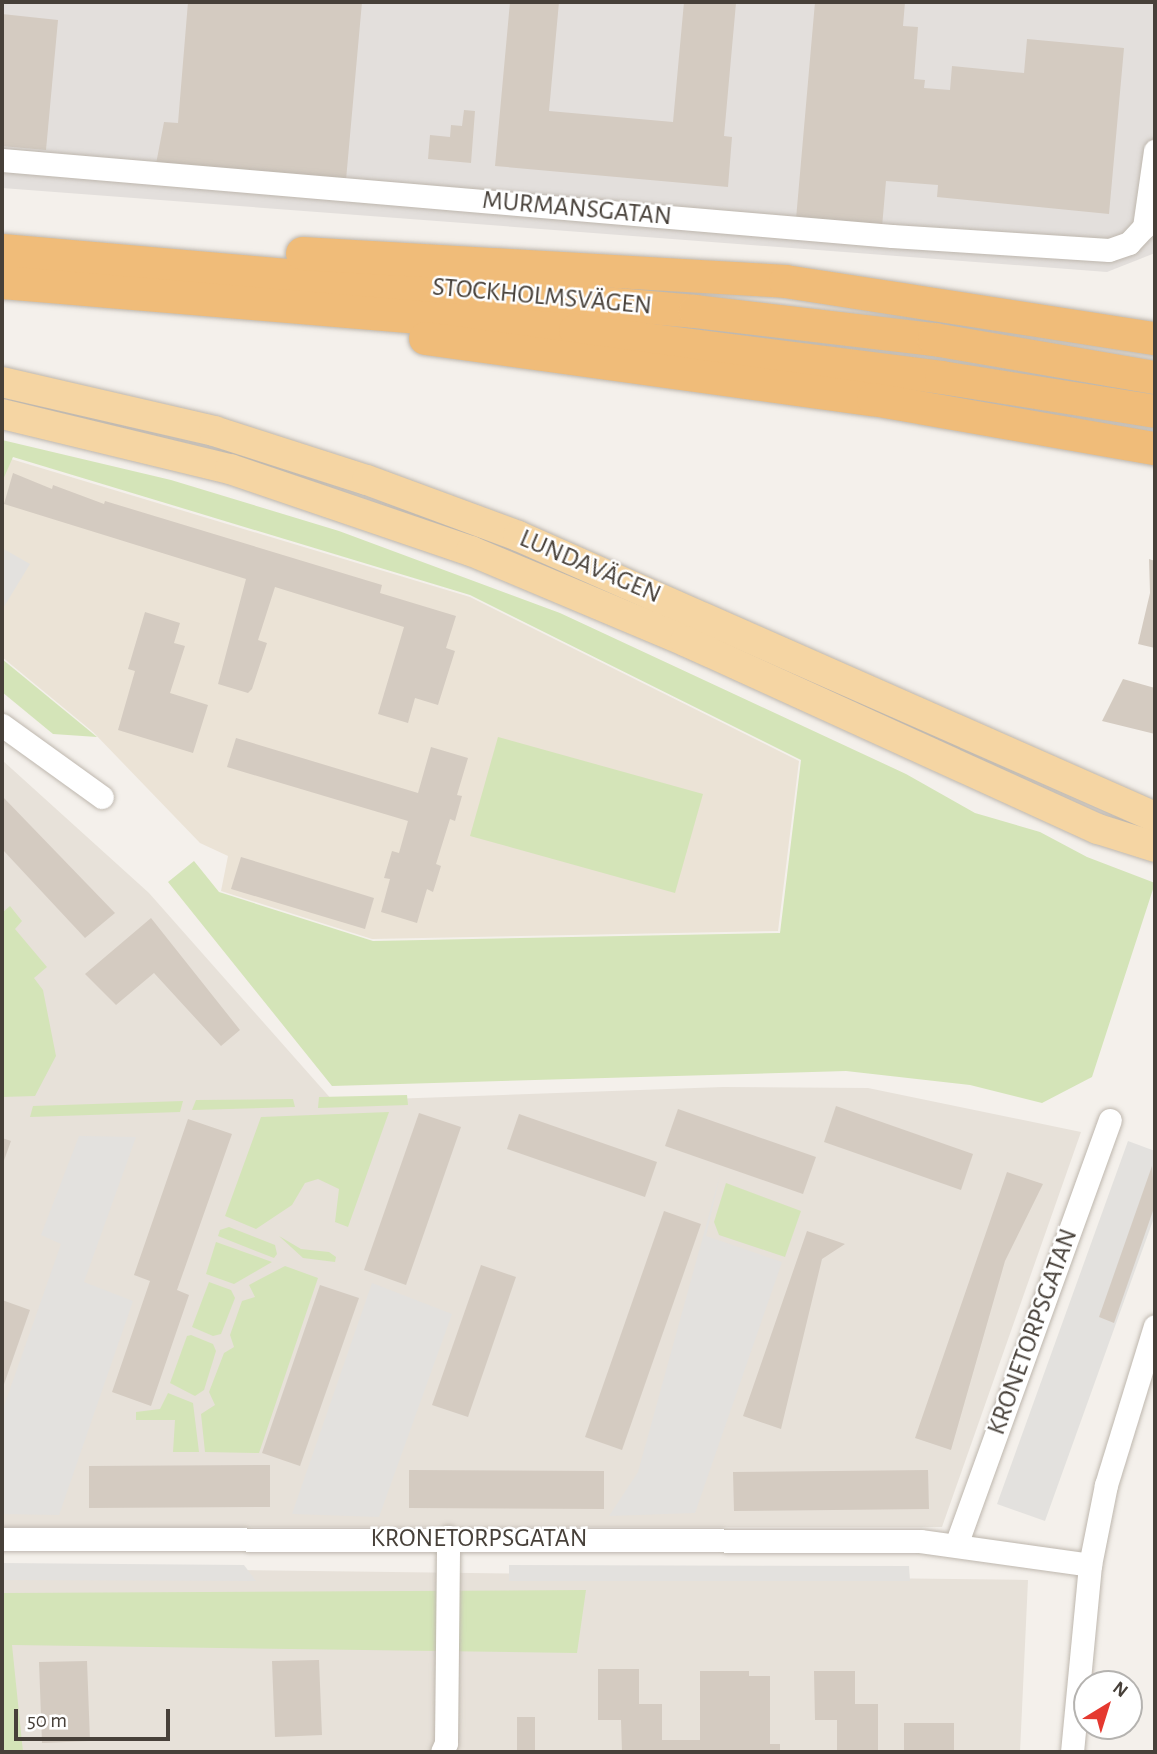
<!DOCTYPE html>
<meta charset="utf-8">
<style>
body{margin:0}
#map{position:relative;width:1157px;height:1754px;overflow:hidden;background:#f4f0eb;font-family:"Alegreya Sans",sans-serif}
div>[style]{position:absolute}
.residential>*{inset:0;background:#e7e1d9}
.industrial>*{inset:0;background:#e3dfdc}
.education>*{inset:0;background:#ebe3d6}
.green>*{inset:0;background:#d4e4b8}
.parking>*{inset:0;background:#e3e1de}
.building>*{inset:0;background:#d4cbc1}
.roads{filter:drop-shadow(0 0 2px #beb7ae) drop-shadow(0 0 2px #beb7ae)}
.minor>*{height:23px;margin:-11.5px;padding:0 11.5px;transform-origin:11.5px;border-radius:11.5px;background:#fff}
.major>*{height:30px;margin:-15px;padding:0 15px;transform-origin:15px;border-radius:15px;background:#f5d5a3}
.highway>*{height:33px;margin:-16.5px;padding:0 16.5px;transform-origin:16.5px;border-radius:16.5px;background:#f0bc79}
span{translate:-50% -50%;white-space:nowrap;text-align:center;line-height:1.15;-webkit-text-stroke:5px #fff;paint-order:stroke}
.street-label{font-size:26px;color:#474039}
.frame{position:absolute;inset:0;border:4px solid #474039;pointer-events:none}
.north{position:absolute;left:1073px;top:1670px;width:70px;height:70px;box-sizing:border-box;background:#fff;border:2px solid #b5b3b0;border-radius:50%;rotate:38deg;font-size:19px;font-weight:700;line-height:28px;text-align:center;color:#474039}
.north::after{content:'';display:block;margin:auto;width:24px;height:32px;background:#e53930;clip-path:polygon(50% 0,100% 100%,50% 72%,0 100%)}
.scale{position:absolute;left:14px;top:1709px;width:156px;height:32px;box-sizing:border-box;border:4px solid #474039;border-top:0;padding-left:9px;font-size:21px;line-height:24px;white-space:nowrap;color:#474039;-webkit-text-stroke:5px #fff;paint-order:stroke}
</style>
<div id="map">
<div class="residential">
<i style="clip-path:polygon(2px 760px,149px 893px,333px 1101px,723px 1087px,868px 1088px,1081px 1132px,942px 1527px,2px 1527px)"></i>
<i style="clip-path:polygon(2px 1567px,1028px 1580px,1020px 1752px,2px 1752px)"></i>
</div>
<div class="industrial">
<i style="clip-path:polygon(2px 2px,1155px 2px,1155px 253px,1107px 272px,2px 188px)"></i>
</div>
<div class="education">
<i style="clip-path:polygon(11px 459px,470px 597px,799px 761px,778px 931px,372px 939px,221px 891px,228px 856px,200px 843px,93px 732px,2px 657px,2px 476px)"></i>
</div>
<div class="green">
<i style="clip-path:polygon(2px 440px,171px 480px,339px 531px,560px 613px,906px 774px,975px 813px,1040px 832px,1087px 857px,1155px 883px,1092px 1077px,1042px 1103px,970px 1085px,846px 1071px,332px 1086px,168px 882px,194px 861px,219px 892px,373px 941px,780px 933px,801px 760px,470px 595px,13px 457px,2px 482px)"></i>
<i style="clip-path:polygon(2px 659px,97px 737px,53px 734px,2px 692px)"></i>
<i style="clip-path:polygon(498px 737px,703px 794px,675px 893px,470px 836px)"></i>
<i style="clip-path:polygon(10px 906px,22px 921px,15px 929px,47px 967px,34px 978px,43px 990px,56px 1056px,35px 1096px,2px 1097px,2px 913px)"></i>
<i style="clip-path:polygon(407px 1095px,408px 1105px,318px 1108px,319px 1097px)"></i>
<i style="clip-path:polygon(293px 1099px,295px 1107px,192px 1110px,196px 1100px)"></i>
<i style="clip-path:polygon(183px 1101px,180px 1112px,30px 1117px,33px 1106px)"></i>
<i style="clip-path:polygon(389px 1112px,348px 1227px,335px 1222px,339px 1189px,318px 1179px,305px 1183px,292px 1205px,256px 1229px,225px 1216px,261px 1117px)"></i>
<i style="clip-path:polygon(726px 1183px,801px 1211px,785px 1257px,719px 1235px,714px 1222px)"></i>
<i style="clip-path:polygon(229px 1227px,275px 1245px,277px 1254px,274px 1258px,218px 1236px,220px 1230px)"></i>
<i style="clip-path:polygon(279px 1236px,301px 1249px,329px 1252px,336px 1257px,335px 1262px,303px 1258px)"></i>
<i style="clip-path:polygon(216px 1242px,272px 1262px,234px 1284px,206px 1274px)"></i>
<i style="clip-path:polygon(285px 1266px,318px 1278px,259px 1453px,205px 1452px,201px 1414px,215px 1405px,209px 1392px,224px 1353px,234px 1347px,230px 1335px,242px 1301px,255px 1297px,249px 1285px)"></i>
<i style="clip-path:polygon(209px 1282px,231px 1290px,235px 1298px,221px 1334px,213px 1336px,192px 1327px)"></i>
<i style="clip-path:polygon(191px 1335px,213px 1344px,216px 1351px,204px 1390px,195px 1396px,170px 1383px,187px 1336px)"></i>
<i style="clip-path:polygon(168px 1393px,193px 1403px,199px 1452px,173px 1452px,175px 1420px,136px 1420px,136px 1412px,160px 1409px)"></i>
<i style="clip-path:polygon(586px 1590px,577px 1653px,12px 1645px,23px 1752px,2px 1752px,2px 1593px)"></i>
</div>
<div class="parking">
<i style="clip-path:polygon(2px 548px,30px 564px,2px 610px)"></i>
<i style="clip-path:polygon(79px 1136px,136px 1137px,84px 1282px,133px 1301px,59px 1515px,2px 1514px,2px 1412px,61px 1244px,41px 1235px)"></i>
<i style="clip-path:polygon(1128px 1141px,1155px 1151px,1155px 1215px,1045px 1521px,997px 1504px)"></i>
<i style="clip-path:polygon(720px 1175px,706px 1236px,782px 1262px,695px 1513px,609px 1516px,638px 1472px)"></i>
<i style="clip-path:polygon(372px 1283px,452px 1314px,379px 1517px,292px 1514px)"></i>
<i style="clip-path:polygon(2px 1563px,244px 1565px,256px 1581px,2px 1580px)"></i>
<i style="clip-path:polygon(509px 1565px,909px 1566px,910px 1581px,509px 1581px)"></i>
</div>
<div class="building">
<i style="clip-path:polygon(188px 2px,362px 2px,346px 180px,156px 164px,164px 122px,178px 123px)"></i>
<i style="clip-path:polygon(510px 2px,559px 2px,549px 111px,673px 122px,684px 2px,736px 3px,724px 136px,732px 137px,728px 187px,495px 166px)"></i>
<i style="clip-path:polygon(815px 2px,905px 2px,903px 26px,918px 27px,914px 79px,925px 80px,924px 88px,950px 90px,952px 66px,1024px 73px,1027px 39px,1124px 48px,1109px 214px,937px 197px,938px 185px,886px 181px,882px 227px,796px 219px)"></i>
<i style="clip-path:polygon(2px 14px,58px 20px,46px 150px,2px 146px)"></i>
<i style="clip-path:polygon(464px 110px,475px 111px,471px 163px,428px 159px,430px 135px,450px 137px,451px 125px,462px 126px)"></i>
<i style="clip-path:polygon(13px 473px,52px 489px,53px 485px,104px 504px,105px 501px,382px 585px,380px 593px,456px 616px,446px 648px,455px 651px,438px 705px,415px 698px,408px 723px,378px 714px,404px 627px,275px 587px,258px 640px,267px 643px,252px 689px,248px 693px,218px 684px,246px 579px,4px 504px)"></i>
<i style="clip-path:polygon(1149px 559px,1155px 561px,1155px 648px,1138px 644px,1150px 593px)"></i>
<i style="clip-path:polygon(145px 612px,180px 623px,174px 643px,185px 646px,170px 693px,208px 705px,193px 753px,118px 730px,135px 671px,128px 669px)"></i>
<i style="clip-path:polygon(1123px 679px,1155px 688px,1155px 734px,1102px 721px)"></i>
<i style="clip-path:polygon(236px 738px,418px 793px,431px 747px,468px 758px,457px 795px,462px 796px,455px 821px,450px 819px,436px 864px,441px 866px,433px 892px,427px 889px,417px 923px,381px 912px,390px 879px,384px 878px,392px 851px,399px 853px,408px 821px,227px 767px)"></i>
<i style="clip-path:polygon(2px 796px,115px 913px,85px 938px,2px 849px)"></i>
<i style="clip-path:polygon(241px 857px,374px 898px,365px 929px,231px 889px)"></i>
<i style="clip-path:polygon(151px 918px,240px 1030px,221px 1046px,154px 973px,116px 1005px,85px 974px)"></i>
<i style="clip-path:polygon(836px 1106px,973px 1154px,961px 1190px,824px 1142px)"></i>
<i style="clip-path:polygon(678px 1109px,816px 1157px,803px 1194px,665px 1146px)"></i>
<i style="clip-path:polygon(419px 1113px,461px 1127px,406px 1285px,364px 1270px)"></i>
<i style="clip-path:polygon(519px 1114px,657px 1162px,645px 1197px,507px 1149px)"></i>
<i style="clip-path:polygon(188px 1119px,232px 1134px,177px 1290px,189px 1295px,151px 1406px,112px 1392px,150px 1281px,134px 1275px)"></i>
<i style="clip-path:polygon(2px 1138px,11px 1141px,2px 1166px)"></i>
<i style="clip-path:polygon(1152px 1166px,1155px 1205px,1114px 1323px,1099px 1317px)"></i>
<i style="clip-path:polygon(1007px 1172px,1043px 1184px,1005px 1261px,951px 1450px,915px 1438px)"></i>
<i style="clip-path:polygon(664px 1211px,701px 1224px,622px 1450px,585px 1437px)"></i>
<i style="clip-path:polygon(807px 1231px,845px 1244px,822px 1259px,781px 1429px,743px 1416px)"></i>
<i style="clip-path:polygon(481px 1265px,516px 1277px,468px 1417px,432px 1405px)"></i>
<i style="clip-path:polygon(320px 1285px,359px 1298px,300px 1466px,262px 1453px)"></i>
<i style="clip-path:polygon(2px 1300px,30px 1310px,2px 1390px)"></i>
<i style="clip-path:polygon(270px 1465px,270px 1507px,89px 1508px,89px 1466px)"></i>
<i style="clip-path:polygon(409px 1470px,604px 1471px,604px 1509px,409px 1508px)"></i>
<i style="clip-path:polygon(928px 1470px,929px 1509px,734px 1511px,733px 1472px)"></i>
<i style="clip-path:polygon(319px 1660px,322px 1735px,275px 1737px,272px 1661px)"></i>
<i style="clip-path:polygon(87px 1661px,90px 1741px,42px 1743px,39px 1662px)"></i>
<i style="clip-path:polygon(598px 1669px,639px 1669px,639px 1704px,662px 1704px,662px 1740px,700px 1740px,700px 1671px,749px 1671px,749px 1676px,770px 1676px,770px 1744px,780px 1744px,780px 1752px,622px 1752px,621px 1720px,598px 1720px)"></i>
<i style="clip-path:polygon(814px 1671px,855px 1671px,855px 1704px,878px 1704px,878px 1752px,837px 1752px,837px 1720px,815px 1720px)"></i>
<i style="clip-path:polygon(517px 1717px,535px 1717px,535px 1752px,517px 1752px)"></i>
<i style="clip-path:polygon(904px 1723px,954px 1723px,954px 1752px,904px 1752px)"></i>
</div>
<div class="roads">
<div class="minor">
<i style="left:2px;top:160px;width:893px;rotate:4.88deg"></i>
<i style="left:892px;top:236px;width:217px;rotate:3.7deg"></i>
<i style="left:1109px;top:250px;width:21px;rotate:-19deg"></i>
<i style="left:1129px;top:243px;width:22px;rotate:-47deg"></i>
<i style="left:1144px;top:227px;width:77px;rotate:-81.8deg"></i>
<i style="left:2px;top:725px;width:123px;rotate:35.8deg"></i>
<i style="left:2px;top:1539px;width:918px;rotate:0.12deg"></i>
<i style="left:920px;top:1541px;width:172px;rotate:8deg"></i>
<i style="left:956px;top:1545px;width:452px;rotate:-70.1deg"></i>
<i style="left:442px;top:1752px;width:10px;rotate:-66deg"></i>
<i style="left:446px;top:1743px;width:206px;rotate:-89.4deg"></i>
<i style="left:1072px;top:1752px;width:188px;rotate:-84.5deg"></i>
<i style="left:1090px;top:1565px;width:82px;rotate:-78.7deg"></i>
<i style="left:1106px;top:1485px;width:166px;rotate:-72.9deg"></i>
</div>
<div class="major">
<i style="left:2px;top:382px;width:218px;rotate:13deg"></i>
<i style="left:214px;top:431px;width:161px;rotate:17.8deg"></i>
<i style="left:367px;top:480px;width:161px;rotate:20.3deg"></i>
<i style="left:518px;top:536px;width:696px;rotate:23.8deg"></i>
<i style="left:2px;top:414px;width:235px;rotate:13.6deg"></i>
<i style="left:230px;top:469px;width:255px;rotate:18.8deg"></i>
<i style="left:471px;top:551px;width:232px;rotate:22.8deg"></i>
<i style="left:685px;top:641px;width:454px;rotate:24.5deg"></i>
<i style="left:1098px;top:829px;width:60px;rotate:17.5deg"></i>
</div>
<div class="highway">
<i style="left:2px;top:250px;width:696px;rotate:5.03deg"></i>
<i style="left:695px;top:311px;width:241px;rotate:6.7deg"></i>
<i style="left:934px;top:339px;width:224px;rotate:9.8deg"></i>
<i style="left:302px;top:253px;width:484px;rotate:3.3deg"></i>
<i style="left:785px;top:281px;width:374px;rotate:8.8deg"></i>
<i style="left:2px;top:282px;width:575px;rotate:4.79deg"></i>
<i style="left:575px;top:330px;width:369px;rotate:7.3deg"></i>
<i style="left:941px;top:377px;width:217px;rotate:9deg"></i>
<i style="left:425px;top:338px;width:452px;rotate:7.8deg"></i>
<i style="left:873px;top:399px;width:286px;rotate:9.9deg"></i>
</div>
</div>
<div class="street-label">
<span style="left:577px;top:209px;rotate:5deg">MURMANSGATAN</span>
<span style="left:542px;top:297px;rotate:5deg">STOCKHOLMSVÄGEN</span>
<span style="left:590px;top:567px;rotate:23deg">LUNDAVÄGEN</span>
<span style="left:1033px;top:1332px;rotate:-70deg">KRONETORPSGATAN</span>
<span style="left:479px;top:1539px">KRONETORPSGATAN</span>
</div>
<div class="frame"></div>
<div class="north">N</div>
<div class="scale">50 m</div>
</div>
